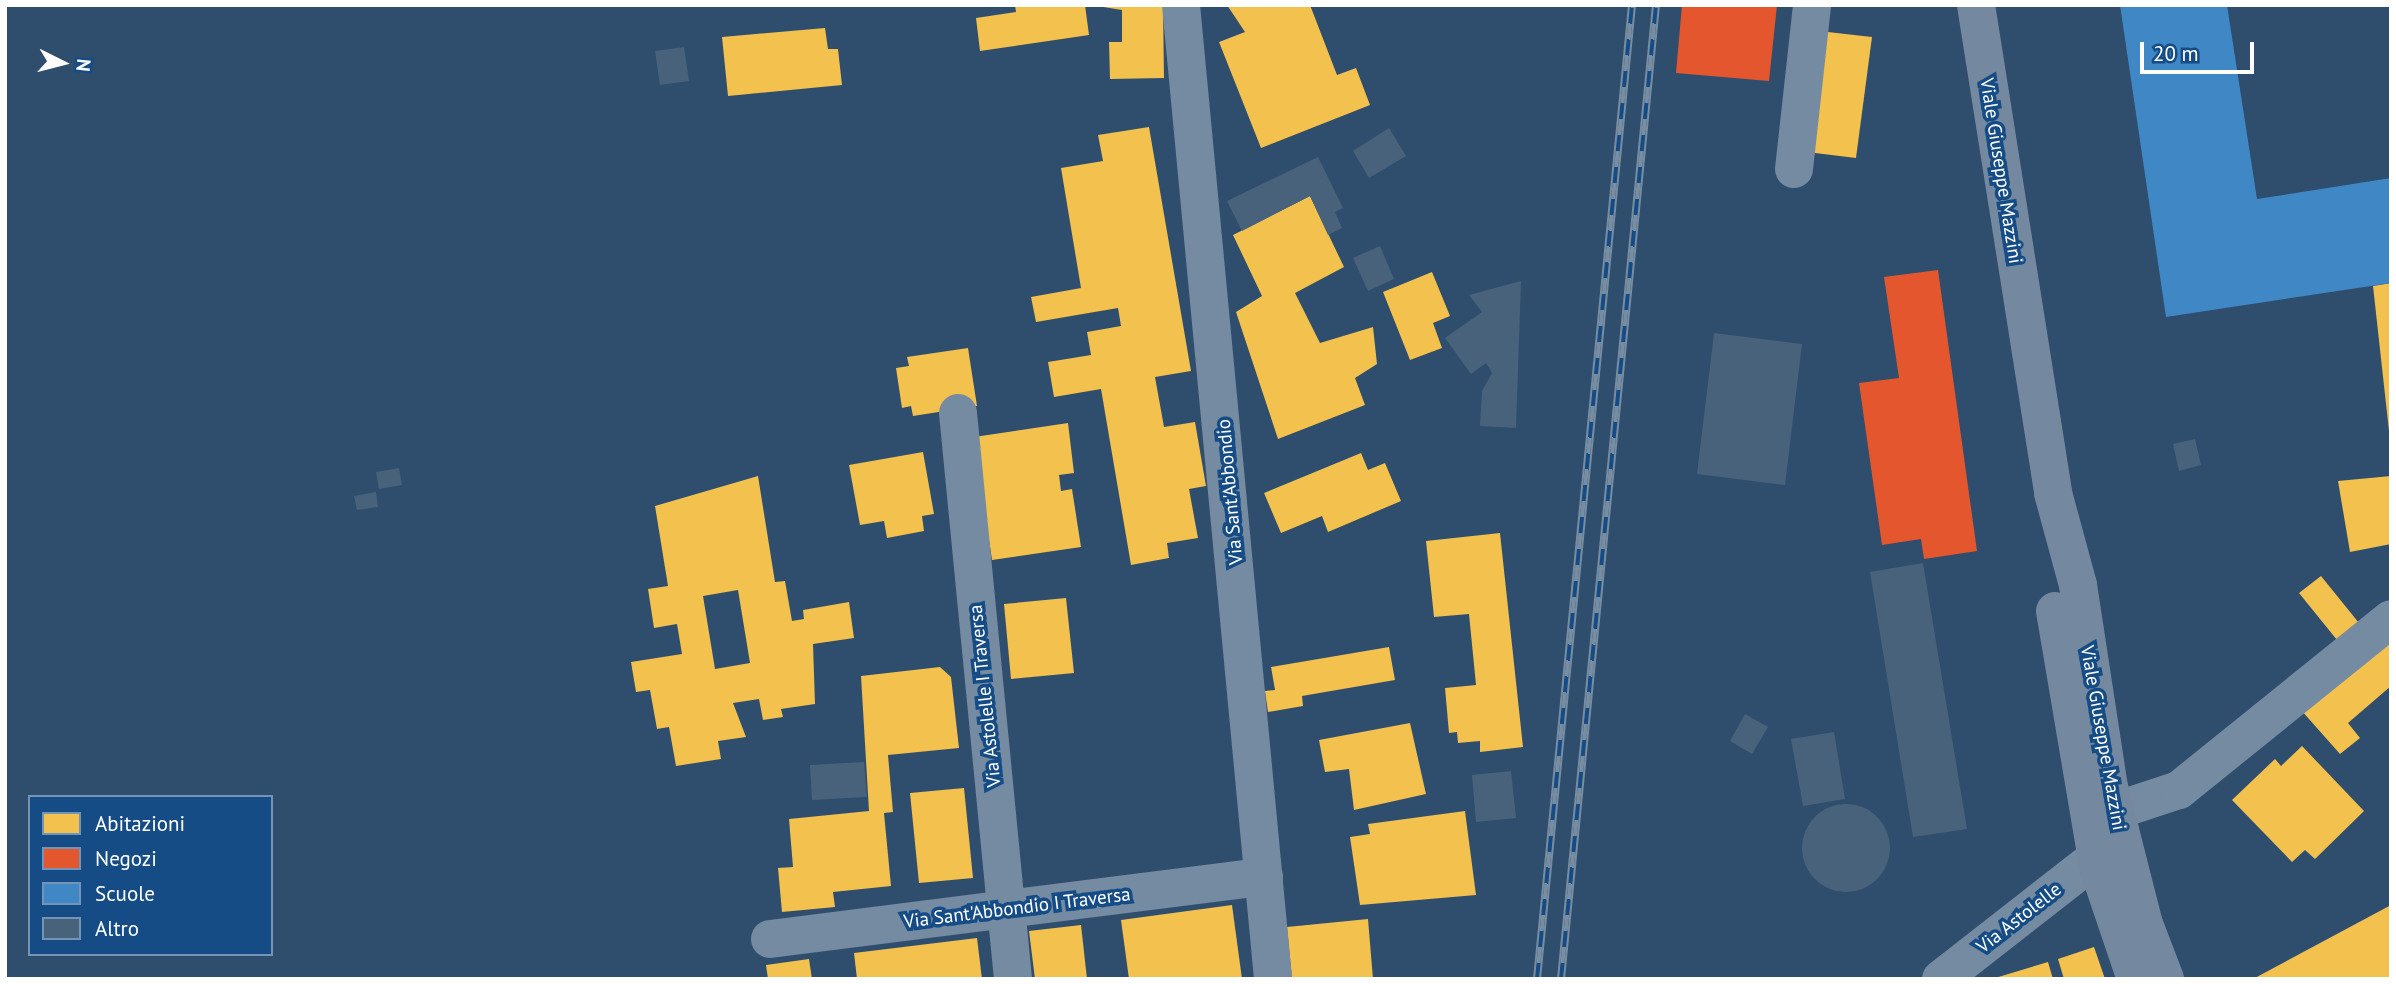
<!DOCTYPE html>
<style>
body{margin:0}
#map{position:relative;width:2396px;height:984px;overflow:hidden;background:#2f4d6c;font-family:"PT Sans",sans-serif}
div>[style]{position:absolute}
.homes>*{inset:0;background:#f2c14e}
.shops>*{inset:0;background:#e4572e}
.schools>*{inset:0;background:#3f88c5}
.building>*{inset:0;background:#49627b}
.round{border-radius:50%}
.minor>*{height:38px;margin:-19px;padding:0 19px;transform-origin:19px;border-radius:19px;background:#758ba2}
.major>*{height:38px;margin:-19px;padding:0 19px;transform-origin:19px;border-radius:19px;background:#74899f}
.rail>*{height:8px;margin-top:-4px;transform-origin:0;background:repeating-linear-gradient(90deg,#154c86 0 16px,#778da2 0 32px);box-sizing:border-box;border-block:2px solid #778da2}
span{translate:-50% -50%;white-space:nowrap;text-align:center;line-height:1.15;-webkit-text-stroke:7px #154c86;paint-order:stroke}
.street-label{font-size:19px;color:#fff}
.frame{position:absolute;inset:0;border:7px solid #fff;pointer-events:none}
.legend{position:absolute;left:28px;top:795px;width:245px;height:161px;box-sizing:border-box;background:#154c86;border:2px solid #7394b6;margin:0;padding:9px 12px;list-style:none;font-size:21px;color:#fff}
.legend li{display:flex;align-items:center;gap:14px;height:35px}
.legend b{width:35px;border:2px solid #7394b6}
.north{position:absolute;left:28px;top:28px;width:70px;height:70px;-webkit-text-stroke:5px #154c86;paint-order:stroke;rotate:96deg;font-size:19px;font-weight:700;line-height:28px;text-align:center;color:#fff}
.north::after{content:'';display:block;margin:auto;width:24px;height:32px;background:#fff;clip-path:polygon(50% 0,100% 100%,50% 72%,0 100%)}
.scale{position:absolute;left:2140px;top:42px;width:114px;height:32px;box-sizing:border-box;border:4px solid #fff;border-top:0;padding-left:9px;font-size:21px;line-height:24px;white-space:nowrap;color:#fff;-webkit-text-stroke:5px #154c86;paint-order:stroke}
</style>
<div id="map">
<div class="homes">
<i style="clip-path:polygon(1015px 5px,1085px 5px,1089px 35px,980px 51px,976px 18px,1016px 12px)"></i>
<i style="clip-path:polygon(1091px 5px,1163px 5px,1164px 78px,1110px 79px,1109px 42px,1122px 42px,1122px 10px)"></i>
<i style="clip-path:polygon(1227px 5px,1310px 5px,1337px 75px,1356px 68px,1370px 105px,1261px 148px,1219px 42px,1245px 32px)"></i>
<i style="clip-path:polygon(825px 28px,828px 49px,838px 49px,842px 85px,728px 96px,722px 37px)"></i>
<i style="clip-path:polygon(1819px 31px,1872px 37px,1856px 158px,1807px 152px)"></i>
<i style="clip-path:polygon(1149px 127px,1191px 371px,1155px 377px,1164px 427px,1195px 422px,1206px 486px,1189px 489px,1198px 538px,1167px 543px,1169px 558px,1131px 565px,1101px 389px,1054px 397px,1048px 362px,1091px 355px,1087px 332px,1121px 326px,1118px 308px,1036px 322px,1031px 297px,1081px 288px,1061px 168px,1103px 161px,1098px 135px)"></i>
<i style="clip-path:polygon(1310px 196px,1344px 267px,1295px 293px,1320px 343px,1373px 327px,1377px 364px,1355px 378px,1365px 405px,1278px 439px,1236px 312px,1262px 296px,1233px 235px)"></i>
<i style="clip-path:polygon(1432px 272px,1450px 316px,1433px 323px,1442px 348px,1410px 360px,1383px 292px)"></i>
<i style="clip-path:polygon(2391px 283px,2391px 431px,2389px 431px,2373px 286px)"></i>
<i style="clip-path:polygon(968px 348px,977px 406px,913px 416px,911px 406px,902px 408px,896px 368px,909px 366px,907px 357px)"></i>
<i style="clip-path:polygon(1068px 423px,1074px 473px,1059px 475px,1061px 491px,1072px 489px,1081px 547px,992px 560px,974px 437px)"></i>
<i style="clip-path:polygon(923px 452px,934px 514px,922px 516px,924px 531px,887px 538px,884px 521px,860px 525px,849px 465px)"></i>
<i style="clip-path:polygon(1361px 453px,1368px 470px,1385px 463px,1401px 501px,1328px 532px,1322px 516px,1281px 533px,1264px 493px)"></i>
<i style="clip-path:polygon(evenodd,758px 476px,775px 582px,785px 581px,792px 621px,804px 619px,803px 610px,849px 602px,854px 638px,813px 644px,815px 704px,781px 709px,783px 717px,763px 720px,759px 699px,733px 703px,746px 737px,718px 741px,721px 759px,676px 766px,669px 727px,657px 729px,650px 690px,636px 692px,631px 662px,682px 654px,677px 624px,654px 628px,648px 589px,668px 586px,655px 506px,758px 476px,738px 590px,750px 663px,715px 669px,703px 596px,738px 590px)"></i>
<i style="clip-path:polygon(2391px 476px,2391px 544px,2350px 552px,2338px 481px)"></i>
<i style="clip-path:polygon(1500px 533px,1523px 747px,1480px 752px,1480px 741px,1458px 743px,1457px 732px,1449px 733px,1445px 688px,1476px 685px,1469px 614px,1434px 617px,1426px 541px)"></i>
<i style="clip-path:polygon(2321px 576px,2359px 623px,2337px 640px,2299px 593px)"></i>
<i style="clip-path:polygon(1066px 598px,1074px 673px,1011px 679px,1004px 604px)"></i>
<i style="clip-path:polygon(2391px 633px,2391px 686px,2348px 723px,2360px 738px,2340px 754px,2301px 710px)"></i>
<i style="clip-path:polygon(1389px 647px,1395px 680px,1302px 696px,1303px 706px,1268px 712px,1265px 691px,1275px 690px,1271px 667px)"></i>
<i style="clip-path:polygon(940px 667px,951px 677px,959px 748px,888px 755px,893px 812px,884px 813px,891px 886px,833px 892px,835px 907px,782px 912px,778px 868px,793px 867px,789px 819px,869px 811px,861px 676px)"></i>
<i style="clip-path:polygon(1410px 723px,1426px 794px,1354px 810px,1349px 769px,1325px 772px,1319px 740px)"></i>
<i style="clip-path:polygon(2302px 746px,2364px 811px,2315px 859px,2305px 850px,2292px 862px,2232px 800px,2275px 759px,2281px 766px)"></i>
<i style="clip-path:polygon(964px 788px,973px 878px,919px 883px,910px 793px)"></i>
<i style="clip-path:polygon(1465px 811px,1476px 895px,1360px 905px,1350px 837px,1370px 834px,1368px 824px)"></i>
<i style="clip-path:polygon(1232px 905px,1242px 979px,1129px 979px,1121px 920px)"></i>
<i style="clip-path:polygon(2391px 905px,2391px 979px,2253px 979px)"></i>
<i style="clip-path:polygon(1368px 919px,1373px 979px,1292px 979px,1287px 927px)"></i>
<i style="clip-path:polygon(1081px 925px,1087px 979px,1035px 979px,1029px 931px)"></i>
<i style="clip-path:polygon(977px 938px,982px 979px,857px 979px,854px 953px)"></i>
<i style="clip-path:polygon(2094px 947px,2105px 979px,2064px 979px,2058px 959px)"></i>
<i style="clip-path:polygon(809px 959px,812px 979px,768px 979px,766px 965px)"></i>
<i style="clip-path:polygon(2048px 962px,2053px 979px,1995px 979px,1995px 978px)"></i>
</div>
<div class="shops">
<i style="clip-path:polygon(1682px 5px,1777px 5px,1769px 81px,1676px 73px)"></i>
<i style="clip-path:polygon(1938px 270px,1977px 551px,1924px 559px,1921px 539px,1882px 545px,1859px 383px,1899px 378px,1884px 277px)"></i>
</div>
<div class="schools">
<i style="clip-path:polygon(2120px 5px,2227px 5px,2257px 199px,2391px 178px,2391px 283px,2166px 317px)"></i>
</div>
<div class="building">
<i style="clip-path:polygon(684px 47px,689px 81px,660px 85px,655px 51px)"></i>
<i style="clip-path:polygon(1389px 128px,1406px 156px,1369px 178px,1353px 151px)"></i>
<i style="clip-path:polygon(1318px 157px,1343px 208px,1335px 212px,1342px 228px,1328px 235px,1310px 196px,1242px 231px,1227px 201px)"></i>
<i style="clip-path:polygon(1380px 246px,1394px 279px,1368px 291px,1353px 258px)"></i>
<i style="clip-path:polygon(1521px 281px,1516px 428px,1480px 426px,1482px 391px,1492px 373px,1486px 363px,1471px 374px,1445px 338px,1482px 312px,1469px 295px)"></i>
<i style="clip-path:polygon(1714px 333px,1802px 344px,1785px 485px,1697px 474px)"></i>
<i style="clip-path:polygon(2195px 439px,2201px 465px,2179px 471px,2173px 444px)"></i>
<i style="clip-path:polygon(399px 468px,402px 485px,379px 489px,376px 472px)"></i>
<i style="clip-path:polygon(376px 492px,378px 507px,357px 510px,354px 496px)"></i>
<i style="clip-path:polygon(1923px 563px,1967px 829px,1913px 837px,1870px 572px)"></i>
<i style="clip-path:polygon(1745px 714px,1768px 727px,1752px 754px,1730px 741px)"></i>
<i style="clip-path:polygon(1834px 732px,1845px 799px,1803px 806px,1791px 739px)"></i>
<i style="clip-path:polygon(864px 762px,867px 797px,812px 800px,810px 765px)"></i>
<i style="clip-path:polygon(1511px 771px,1516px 818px,1476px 822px,1472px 775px)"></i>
<i class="round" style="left:1802px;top:804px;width:88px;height:88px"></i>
</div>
<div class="minor">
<i style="left:1181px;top:5px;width:978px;rotate:84.6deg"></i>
<i style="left:1794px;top:169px;width:165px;rotate:-83.7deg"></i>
<i style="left:958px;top:413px;width:569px;rotate:84.45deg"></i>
<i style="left:2115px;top:811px;width:67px;rotate:-18.2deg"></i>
<i style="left:2179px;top:790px;width:272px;rotate:-38.9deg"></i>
<i style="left:770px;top:939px;width:498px;rotate:-7.2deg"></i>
<i style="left:1941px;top:979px;width:197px;rotate:-38deg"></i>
</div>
<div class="major">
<i style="left:1976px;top:5px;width:494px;rotate:81deg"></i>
<i style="left:2053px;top:493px;width:95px;rotate:74.8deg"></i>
<i style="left:2078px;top:585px;width:204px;rotate:81.3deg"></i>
<i style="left:2109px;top:787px;width:141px;rotate:75.7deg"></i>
<i style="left:2144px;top:924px;width:59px;rotate:69.1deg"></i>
<i style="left:2055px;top:611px;width:263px;rotate:80.4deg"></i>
<i style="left:2099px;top:870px;width:115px;rotate:71.3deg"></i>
</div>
<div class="rail">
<i style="left:1537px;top:979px;width:979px;rotate:-84.43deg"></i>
<i style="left:1561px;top:979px;width:979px;rotate:-84.43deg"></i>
</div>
<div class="street-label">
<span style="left:2001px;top:171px;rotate:81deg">Viale Giuseppe Mazzini</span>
<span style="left:1230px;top:492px;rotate:-95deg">Via Sant'Abbondio</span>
<span style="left:985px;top:696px;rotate:-96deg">Via Astolelle I Traversa</span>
<span style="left:2103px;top:738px;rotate:80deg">Viale Giuseppe Mazzini</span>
<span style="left:1017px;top:908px;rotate:-7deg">Via Sant'Abbondio I Traversa</span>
<span style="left:2019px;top:918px;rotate:-38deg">Via Astolelle</span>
</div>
<div class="frame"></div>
<ul class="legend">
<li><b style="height:19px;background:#f2c14e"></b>Abitazioni</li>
<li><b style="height:19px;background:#e4572e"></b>Negozi</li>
<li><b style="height:19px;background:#3f88c5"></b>Scuole</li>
<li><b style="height:19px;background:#49627b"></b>Altro</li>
</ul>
<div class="north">N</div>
<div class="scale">20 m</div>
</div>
